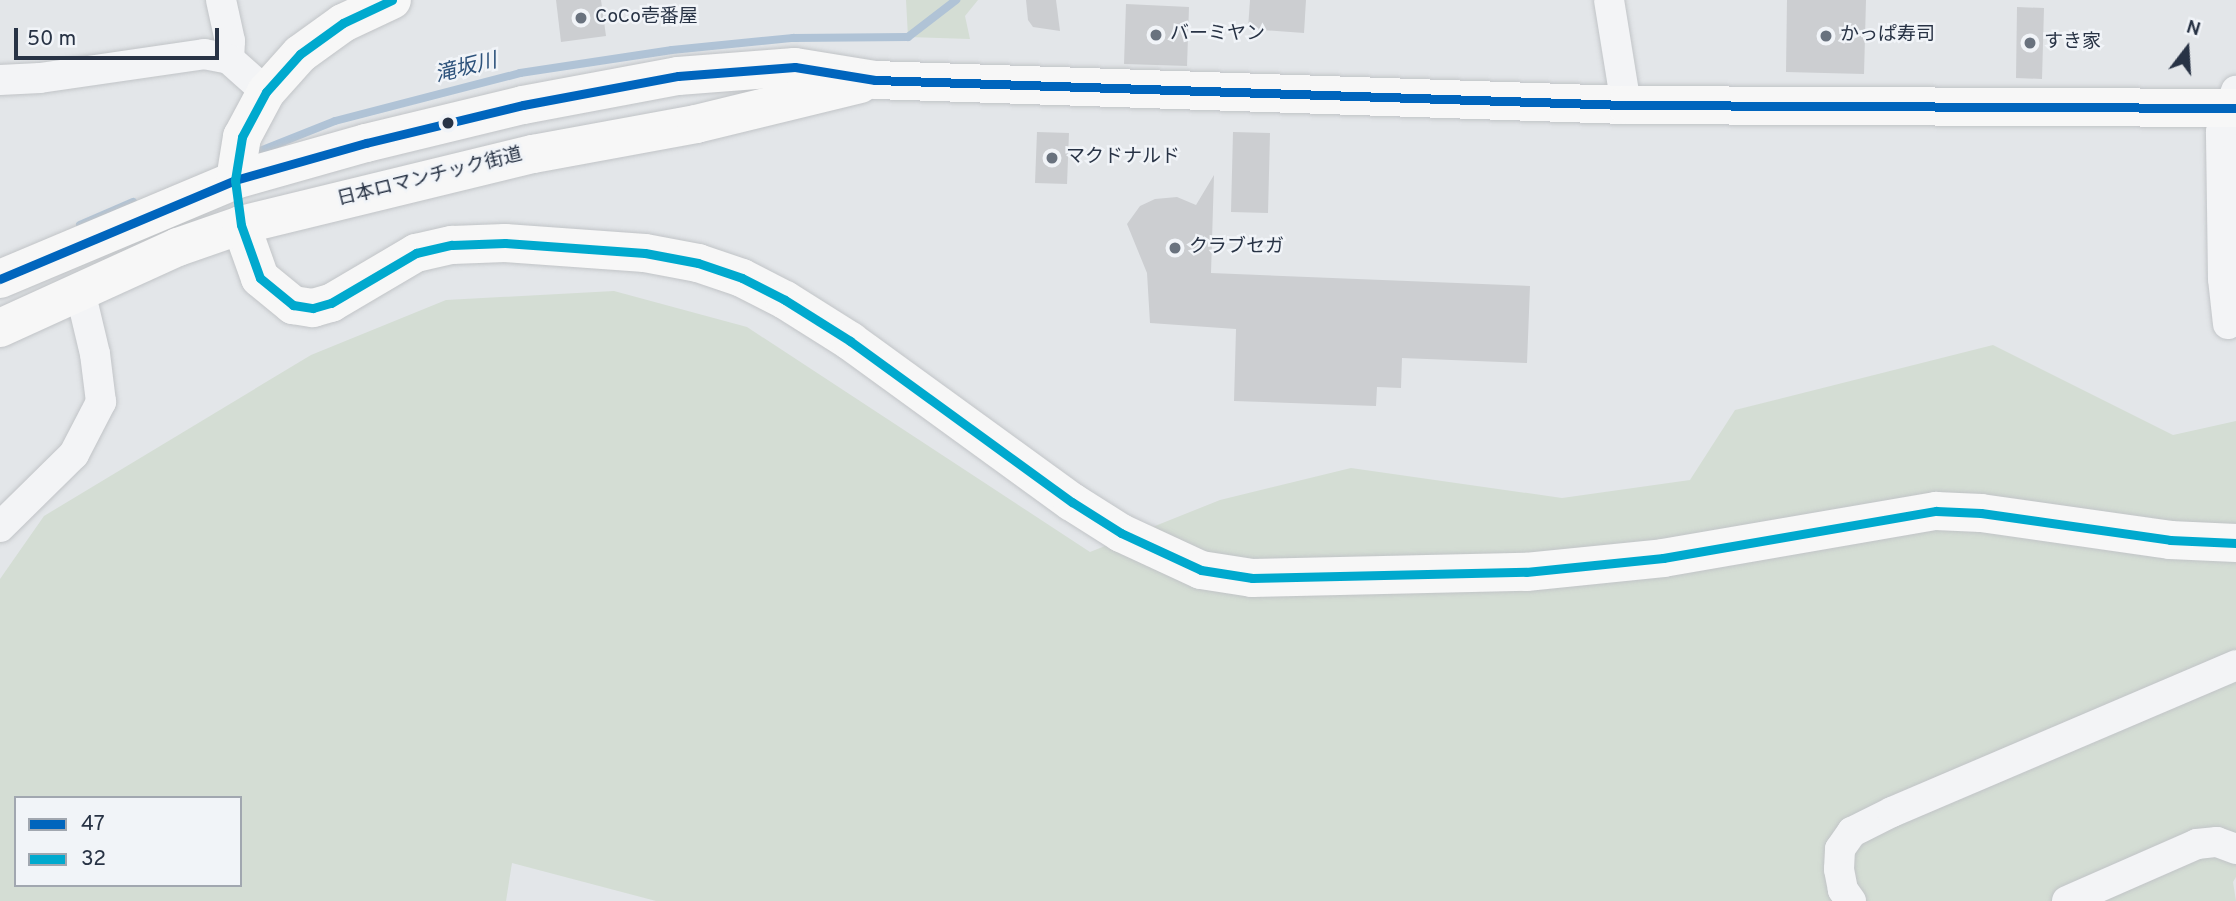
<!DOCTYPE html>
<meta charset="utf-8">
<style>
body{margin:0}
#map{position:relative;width:2236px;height:901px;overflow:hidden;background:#e3e6e9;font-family:Overpass,"Noto Sans JP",sans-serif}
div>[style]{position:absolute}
.green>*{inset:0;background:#d4ddd4}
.stream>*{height:8px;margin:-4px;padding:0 4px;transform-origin:4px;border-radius:4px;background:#b0c3d6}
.building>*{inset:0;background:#ccced1}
.roads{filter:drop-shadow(0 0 2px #c1c4c7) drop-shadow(0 0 2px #c1c4c7)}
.minor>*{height:30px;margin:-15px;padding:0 15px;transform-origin:15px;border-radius:15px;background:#f3f4f6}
.major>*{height:38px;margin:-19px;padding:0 19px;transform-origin:19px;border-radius:19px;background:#f7f7f7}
.highway>*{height:38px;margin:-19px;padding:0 19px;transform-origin:19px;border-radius:19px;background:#f7f7f7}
.bus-1>*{height:9px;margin:-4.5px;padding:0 4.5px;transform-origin:4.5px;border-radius:4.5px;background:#0065bd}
.bus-2>*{height:9px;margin:-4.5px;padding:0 4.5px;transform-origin:4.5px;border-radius:4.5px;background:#00a9ce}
.dots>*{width:19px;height:19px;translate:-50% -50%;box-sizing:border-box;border:4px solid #f1f4f8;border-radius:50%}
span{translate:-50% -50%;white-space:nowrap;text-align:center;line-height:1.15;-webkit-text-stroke:5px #f1f4f8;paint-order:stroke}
.poi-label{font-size:19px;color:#283345}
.left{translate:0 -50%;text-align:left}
.street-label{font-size:19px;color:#283345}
.water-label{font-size:21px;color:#2e537c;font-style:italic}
.legend{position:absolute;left:14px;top:796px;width:228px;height:91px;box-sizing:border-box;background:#f1f4f8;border:2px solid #a1a7b0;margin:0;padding:9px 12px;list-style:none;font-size:21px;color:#283345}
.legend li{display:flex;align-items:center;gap:14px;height:35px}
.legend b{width:35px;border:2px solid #a1a7b0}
.north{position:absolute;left:2152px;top:14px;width:70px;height:70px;-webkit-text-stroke:5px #f1f4f8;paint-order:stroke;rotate:17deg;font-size:19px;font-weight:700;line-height:28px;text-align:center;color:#283345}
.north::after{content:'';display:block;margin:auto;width:24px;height:32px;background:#283345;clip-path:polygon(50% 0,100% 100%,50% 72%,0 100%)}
.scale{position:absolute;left:14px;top:28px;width:205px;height:32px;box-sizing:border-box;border:4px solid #283345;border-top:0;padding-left:9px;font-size:21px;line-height:24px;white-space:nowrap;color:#283345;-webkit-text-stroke:5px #f1f4f8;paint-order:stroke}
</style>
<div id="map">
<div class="green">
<i style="clip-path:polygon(906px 0,978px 0,965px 16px,970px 39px,908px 37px)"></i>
<i style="clip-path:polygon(evenodd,614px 291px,747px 327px,1090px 552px,1220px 500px,1351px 468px,1562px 498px,1690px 480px,1735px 410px,1993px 345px,2173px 435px,2236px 421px,2236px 877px,2233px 882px,2236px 901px,656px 901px,512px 863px,506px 901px,0 901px,0 579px,44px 516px,311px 355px,446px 300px,614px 291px,16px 798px,240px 798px,240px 885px,16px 885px,16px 798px)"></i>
</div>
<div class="stream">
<i style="left:252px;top:154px;width:89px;rotate:-21.7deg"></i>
<i style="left:335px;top:121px;width:191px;rotate:-14.5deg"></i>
<i style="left:520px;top:73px;width:154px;rotate:-8.6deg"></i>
<i style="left:672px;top:50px;width:122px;rotate:-5.7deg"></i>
<i style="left:793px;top:38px;width:115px;rotate:-0.5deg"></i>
<i style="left:908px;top:37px;width:61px;rotate:-37.6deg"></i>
<i style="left:80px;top:225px;width:58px;rotate:-23.5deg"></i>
</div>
<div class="building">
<i style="clip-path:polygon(556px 0,601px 0,606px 36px,561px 42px)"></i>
<i style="clip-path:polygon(1026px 0,1056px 0,1060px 31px,1033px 27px,1028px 20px)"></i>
<i style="clip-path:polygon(1250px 0,1306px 0,1304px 33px,1248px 29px)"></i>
<i style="clip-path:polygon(1787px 0,1866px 0,1864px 74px,1786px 72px)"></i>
<i style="clip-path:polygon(1126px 4px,1189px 7px,1187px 66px,1124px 64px)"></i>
<i style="clip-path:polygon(2017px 7px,2044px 8px,2042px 79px,2016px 78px)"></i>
<i style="clip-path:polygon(1037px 132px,1069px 133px,1067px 184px,1035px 183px)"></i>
<i style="clip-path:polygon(1233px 132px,1270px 133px,1268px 213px,1231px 212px)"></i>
<i style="clip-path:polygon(1214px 175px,1211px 273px,1530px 286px,1527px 363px,1402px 358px,1401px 388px,1377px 387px,1376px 406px,1234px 401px,1236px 329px,1150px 323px,1147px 273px,1127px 224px,1140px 206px,1155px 199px,1177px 197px,1196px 205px)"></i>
</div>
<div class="roads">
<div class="minor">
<i style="left:221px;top:0;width:42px;rotate:77.6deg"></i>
<i style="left:230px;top:41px;width:18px;rotate:93deg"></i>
<i style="left:1609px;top:0;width:106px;rotate:80.8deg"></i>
<i style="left:0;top:80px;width:40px;rotate:-2.9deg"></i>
<i style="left:40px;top:78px;width:166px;rotate:-8.3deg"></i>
<i style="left:204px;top:54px;width:25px;rotate:11deg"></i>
<i style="left:229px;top:59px;width:50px;rotate:41.7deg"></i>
<i style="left:2228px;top:324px;width:45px;rotate:-96.3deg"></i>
<i style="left:2223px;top:279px;width:147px;rotate:-90.8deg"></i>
<i style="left:2221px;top:132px;width:44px;rotate:-69.9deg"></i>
<i style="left:0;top:527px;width:104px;rotate:-44.6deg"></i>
<i style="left:74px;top:454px;width:59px;rotate:-62.6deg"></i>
<i style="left:101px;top:402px;width:48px;rotate:-97.1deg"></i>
<i style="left:95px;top:354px;width:65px;rotate:-103.4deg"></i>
<i style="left:1851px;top:901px;width:14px;rotate:-126deg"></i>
<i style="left:1843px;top:890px;width:21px;rotate:-101deg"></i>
<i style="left:1839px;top:869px;width:20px;rotate:-87deg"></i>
<i style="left:1840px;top:849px;width:21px;rotate:-55deg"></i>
<i style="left:1852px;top:832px;width:45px;rotate:-26.6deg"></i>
<i style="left:1892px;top:812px;width:374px;rotate:-23.1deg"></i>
<i style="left:2067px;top:901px;width:142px;rotate:-23.7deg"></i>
<i style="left:2197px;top:844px;width:20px;rotate:-6deg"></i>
<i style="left:2217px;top:842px;width:20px;rotate:20deg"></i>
</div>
<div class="major">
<i style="left:235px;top:180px;width:44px;rotate:-80.8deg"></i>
<i style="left:242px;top:137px;width:51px;rotate:-61.9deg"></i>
<i style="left:266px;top:92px;width:51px;rotate:-48.2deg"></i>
<i style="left:300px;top:54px;width:53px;rotate:-35.8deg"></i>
<i style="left:343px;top:23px;width:54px;rotate:-25.1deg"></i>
<i style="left:241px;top:225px;width:56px;rotate:70.3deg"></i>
<i style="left:260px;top:278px;width:43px;rotate:39.3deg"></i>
<i style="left:293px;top:305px;width:20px;rotate:9deg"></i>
<i style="left:313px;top:308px;width:19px;rotate:-16deg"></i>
<i style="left:331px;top:303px;width:99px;rotate:-30.5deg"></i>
<i style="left:416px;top:253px;width:37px;rotate:-13deg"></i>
<i style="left:452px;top:245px;width:53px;rotate:-2.2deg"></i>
<i style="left:505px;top:243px;width:140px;rotate:4.1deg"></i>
<i style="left:645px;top:253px;width:54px;rotate:10.7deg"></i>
<i style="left:698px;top:263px;width:46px;rotate:18.8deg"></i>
<i style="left:742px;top:278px;width:48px;rotate:27.1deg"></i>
<i style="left:785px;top:300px;width:77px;rotate:32.2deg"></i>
<i style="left:850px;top:341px;width:274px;rotate:36deg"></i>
<i style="left:1072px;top:502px;width:58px;rotate:32.3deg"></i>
<i style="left:1121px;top:533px;width:88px;rotate:24.8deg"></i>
<i style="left:1201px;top:570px;width:52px;rotate:8.9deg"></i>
<i style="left:1252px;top:578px;width:274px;rotate:-1.3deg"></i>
<i style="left:1526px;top:572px;width:138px;rotate:-5.8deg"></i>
<i style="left:1663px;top:558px;width:277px;rotate:-9.8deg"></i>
<i style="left:1936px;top:511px;width:45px;rotate:2.5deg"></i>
<i style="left:1981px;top:513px;width:191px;rotate:8.1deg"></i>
<i style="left:2170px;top:540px;width:66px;rotate:2.6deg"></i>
</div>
<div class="highway">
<i style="left:0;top:279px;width:255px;rotate:-22.8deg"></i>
<i style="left:235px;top:180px;width:136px;rotate:-15.8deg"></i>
<i style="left:366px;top:143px;width:162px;rotate:-13.6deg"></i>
<i style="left:523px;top:105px;width:158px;rotate:-10.6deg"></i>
<i style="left:678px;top:76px;width:117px;rotate:-4.4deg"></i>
<i style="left:795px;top:67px;width:81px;rotate:9.2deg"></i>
<i style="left:875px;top:80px;width:751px;rotate:1.91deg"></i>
<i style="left:1626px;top:105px;width:610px;rotate:0.28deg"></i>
<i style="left:0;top:328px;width:196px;rotate:-24.5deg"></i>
<i style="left:178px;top:247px;width:67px;rotate:-19.2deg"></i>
<i style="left:241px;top:225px;width:301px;rotate:-13.7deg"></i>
<i style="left:533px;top:154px;width:166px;rotate:-10.4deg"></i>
<i style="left:696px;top:124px;width:169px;rotate:-13.7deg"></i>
</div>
</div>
<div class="bus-1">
<i style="left:0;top:279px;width:255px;rotate:-22.8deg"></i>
<i style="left:235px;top:180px;width:136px;rotate:-15.8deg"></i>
<i style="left:366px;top:143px;width:162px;rotate:-13.6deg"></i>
<i style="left:523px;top:105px;width:158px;rotate:-10.6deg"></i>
<i style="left:678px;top:76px;width:117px;rotate:-4.4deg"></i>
<i style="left:795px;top:67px;width:81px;rotate:9.2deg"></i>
<i style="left:875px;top:80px;width:751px;rotate:1.91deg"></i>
<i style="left:1626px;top:105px;width:610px;rotate:0.28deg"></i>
</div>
<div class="bus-2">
<i style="left:392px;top:0;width:54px;rotate:154.9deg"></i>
<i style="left:343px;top:23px;width:53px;rotate:144.2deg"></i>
<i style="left:300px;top:54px;width:51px;rotate:131.8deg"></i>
<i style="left:266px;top:92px;width:51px;rotate:118.1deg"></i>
<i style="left:242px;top:137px;width:44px;rotate:99.2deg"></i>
<i style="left:235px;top:180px;width:45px;rotate:82.4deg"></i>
<i style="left:241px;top:225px;width:56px;rotate:70.3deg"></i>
<i style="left:260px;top:278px;width:43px;rotate:39.3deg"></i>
<i style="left:293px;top:305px;width:20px;rotate:9deg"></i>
<i style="left:313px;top:308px;width:19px;rotate:-16deg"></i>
<i style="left:331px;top:303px;width:99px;rotate:-30.5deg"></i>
<i style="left:416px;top:253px;width:37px;rotate:-13deg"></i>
<i style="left:452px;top:245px;width:53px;rotate:-2.2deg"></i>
<i style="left:505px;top:243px;width:140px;rotate:4.1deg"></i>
<i style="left:645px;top:253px;width:54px;rotate:10.7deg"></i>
<i style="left:698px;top:263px;width:46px;rotate:18.8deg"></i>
<i style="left:742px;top:278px;width:48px;rotate:27.1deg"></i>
<i style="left:785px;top:300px;width:77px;rotate:32.2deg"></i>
<i style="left:850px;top:341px;width:274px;rotate:36deg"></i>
<i style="left:1072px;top:502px;width:58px;rotate:32.3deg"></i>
<i style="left:1121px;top:533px;width:88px;rotate:24.8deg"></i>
<i style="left:1201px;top:570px;width:52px;rotate:8.9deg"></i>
<i style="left:1252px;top:578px;width:274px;rotate:-1.3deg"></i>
<i style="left:1526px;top:572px;width:138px;rotate:-5.8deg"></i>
<i style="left:1663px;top:558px;width:277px;rotate:-9.8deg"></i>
<i style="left:1936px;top:511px;width:45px;rotate:2.5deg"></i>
<i style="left:1981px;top:513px;width:191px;rotate:8.1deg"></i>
<i style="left:2170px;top:540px;width:66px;rotate:2.6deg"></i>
</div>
<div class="dots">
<i style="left:581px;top:18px;background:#69727e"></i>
<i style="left:1156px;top:35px;background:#69727e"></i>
<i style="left:1826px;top:36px;background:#69727e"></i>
<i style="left:2030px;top:43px;background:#69727e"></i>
<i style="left:448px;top:123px;background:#283345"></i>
<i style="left:1052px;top:158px;background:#69727e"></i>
<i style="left:1175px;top:248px;background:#69727e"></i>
</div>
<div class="poi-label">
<span class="left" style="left:595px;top:18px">CoCo壱番屋</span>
<span class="left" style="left:1170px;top:35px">バーミヤン</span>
<span class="left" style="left:1840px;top:36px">かっぱ寿司</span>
<span class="left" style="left:2044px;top:43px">すき家</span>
<span class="left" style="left:1066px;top:158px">マクドナルド</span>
<span class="left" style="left:1189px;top:248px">クラブセガ</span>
</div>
<div class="street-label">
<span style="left:430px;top:178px;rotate:-14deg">日本ロマンチック街道</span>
</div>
<div class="water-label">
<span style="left:466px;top:69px;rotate:-14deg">滝坂川</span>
</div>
<ul class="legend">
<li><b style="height:9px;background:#0065bd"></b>47</li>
<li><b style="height:9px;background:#00a9ce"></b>32</li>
</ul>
<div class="north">N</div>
<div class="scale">50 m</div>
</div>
